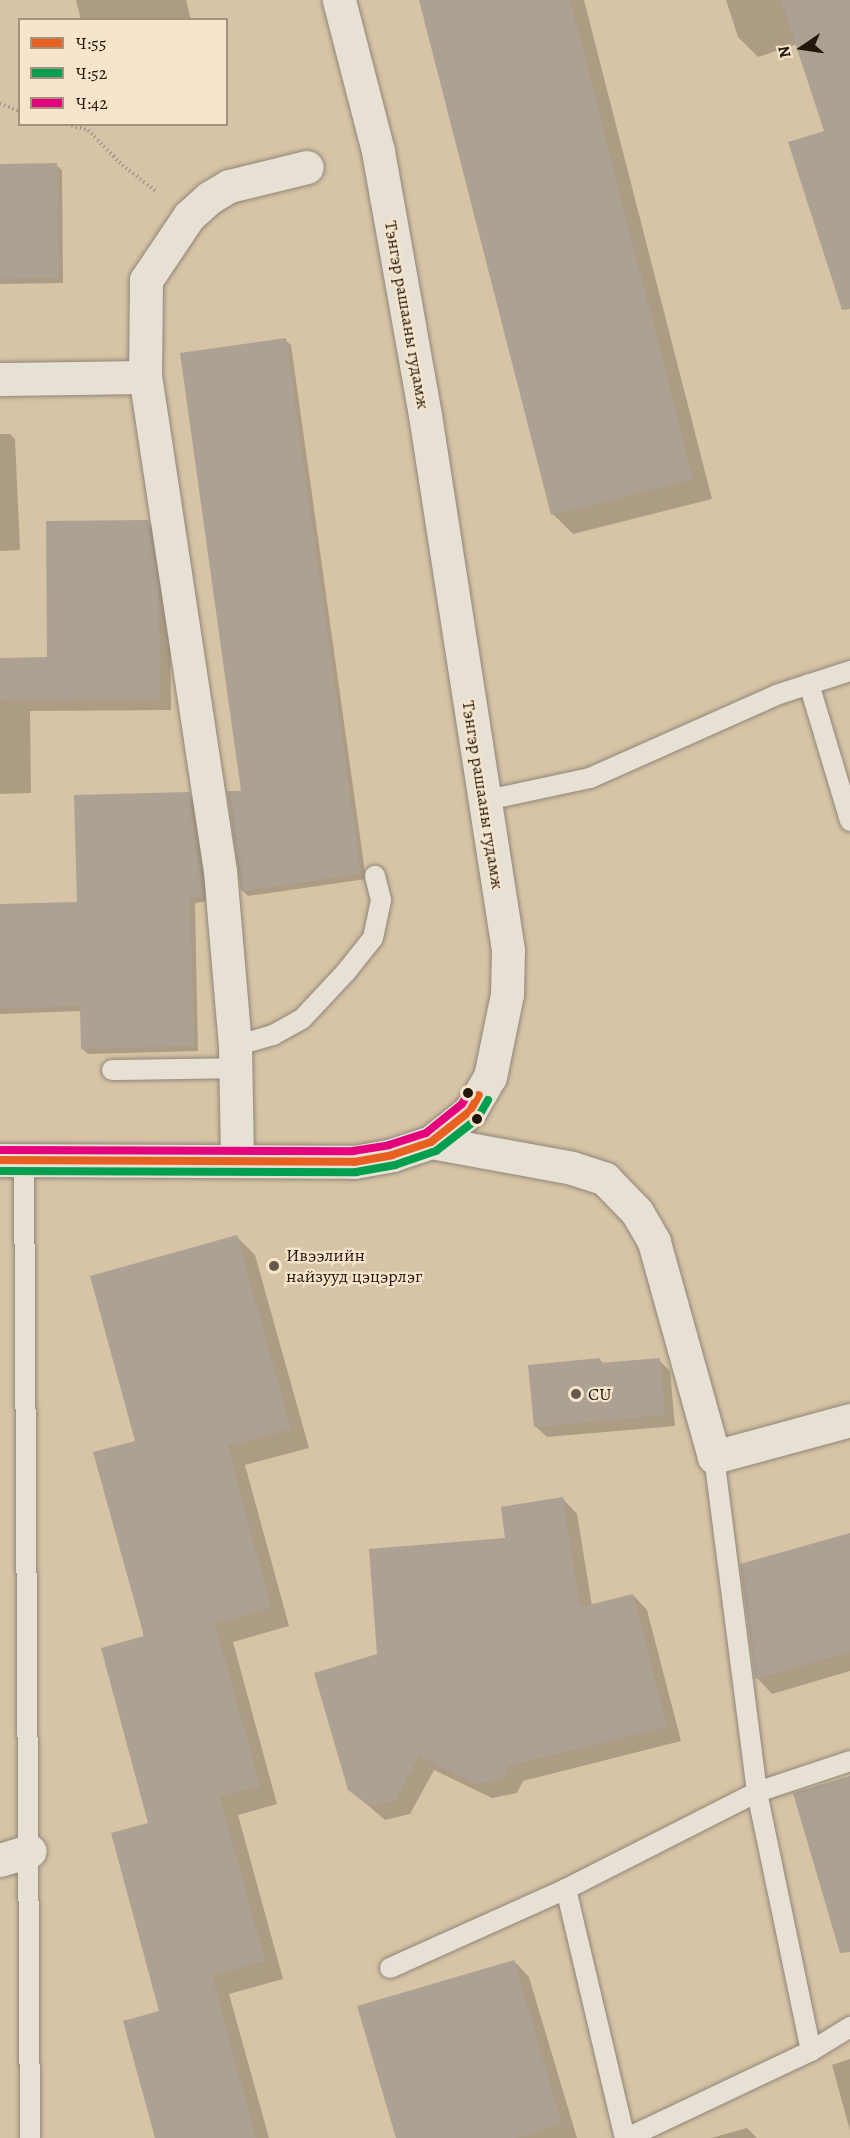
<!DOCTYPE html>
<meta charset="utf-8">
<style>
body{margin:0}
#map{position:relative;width:850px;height:2138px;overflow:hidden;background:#e2d4bd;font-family:Alegreya,serif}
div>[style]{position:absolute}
.green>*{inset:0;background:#d7c4a6}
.shadow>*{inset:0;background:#0003}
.building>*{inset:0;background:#aca193}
.path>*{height:4px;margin-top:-2px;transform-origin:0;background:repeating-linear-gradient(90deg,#a19b92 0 1.5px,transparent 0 4.5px)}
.roads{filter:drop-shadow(0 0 2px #8f8678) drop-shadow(0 0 2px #8f8678)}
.lane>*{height:20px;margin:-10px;padding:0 10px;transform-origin:10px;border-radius:10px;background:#e7e0d4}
.street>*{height:33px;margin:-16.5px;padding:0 16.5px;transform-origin:16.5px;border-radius:16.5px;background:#e7e0d4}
.bus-1>*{height:8px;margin:-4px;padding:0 4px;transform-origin:4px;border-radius:4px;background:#e86121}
.bus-2>*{height:8px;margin:-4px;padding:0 4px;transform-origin:4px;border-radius:4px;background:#029f4e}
.bus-3>*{height:8px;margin:-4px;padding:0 4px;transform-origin:4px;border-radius:4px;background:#e5007d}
.dots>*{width:16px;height:16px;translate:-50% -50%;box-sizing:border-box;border:3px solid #f6e5ca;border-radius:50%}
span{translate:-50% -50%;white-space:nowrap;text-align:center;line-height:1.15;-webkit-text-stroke:4.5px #f6e5ca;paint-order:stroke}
.street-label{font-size:18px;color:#23160d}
.poi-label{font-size:18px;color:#23160d}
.left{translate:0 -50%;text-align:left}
.legend{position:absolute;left:18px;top:18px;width:210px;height:108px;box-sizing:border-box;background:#f6e5ca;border:2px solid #a2927e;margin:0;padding:8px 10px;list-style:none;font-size:18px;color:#23160d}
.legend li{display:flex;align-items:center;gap:12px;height:30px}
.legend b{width:30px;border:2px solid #a2927e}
.north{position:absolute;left:772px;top:18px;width:60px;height:60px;-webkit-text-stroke:4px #f6e5ca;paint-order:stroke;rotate:257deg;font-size:16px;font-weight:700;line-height:24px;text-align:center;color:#23160d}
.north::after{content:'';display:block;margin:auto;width:21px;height:27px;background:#23160d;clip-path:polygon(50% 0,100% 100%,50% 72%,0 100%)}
</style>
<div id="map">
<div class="green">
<i style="clip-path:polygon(evenodd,0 0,850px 0,850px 2138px,0 2138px,0 0,20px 20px,226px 20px,226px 124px,20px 124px,20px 20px)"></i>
</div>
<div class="shadow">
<i style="clip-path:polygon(76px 0,186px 0,191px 20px,81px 20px)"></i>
<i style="clip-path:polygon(421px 0,584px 0,712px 499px,573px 534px,553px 514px)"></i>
<i style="clip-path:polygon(726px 0,850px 0,850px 272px,826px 132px,797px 44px,758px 57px,738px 37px)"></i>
<i style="clip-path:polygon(56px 165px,62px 170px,63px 283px,0 284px,0 166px)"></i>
<i style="clip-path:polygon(285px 340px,291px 345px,366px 879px,248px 896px,242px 890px,243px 792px)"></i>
<i style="clip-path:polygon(0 434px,10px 434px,15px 439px,20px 550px,0 551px)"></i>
<i style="clip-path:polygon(147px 522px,159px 534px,170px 607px,171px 710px,30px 711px,31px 793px,0 794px,0 659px,48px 659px)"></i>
<i style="clip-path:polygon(189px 794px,194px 800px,208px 901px,195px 903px,198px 1051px,88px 1054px,82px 1048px,81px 1011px,0 1014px,0 906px,79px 903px)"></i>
<i style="clip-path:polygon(237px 1237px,255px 1255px,309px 1448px,245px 1465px,289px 1626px,233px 1642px,277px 1804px,238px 1815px,283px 1979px,229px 1994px,269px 2138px,156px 2138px,161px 2012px,150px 1824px,136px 1442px)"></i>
<i style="clip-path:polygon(599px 1359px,604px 1364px,659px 1360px,670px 1371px,675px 1426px,547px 1437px,535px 1426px)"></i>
<i style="clip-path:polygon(563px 1499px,577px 1514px,592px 1606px,633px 1595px,647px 1610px,681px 1741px,523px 1781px,517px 1793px,492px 1798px,434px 1770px,410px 1814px,385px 1820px,349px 1789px,379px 1655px,507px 1540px)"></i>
<i style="clip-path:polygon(850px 1535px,850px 1671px,772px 1694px,757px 1678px)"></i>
<i style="clip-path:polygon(514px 1961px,529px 1977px,577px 2138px,398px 2138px)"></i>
<i style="clip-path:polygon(850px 2059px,850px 2131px,832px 2065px)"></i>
<i style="clip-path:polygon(747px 2128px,757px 2138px,711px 2138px)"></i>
</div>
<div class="building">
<i style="clip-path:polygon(419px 0,570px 0,693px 479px,551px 515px)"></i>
<i style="clip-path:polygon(781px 0,850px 0,850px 309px,842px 310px,788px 142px,824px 131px)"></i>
<i style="clip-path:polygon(57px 163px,59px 278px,0 279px,0 164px)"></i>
<i style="clip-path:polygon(286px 338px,361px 874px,241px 891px,227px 791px,241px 791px,180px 353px)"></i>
<i style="clip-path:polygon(148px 520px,159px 594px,160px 699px,0 700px,0 658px,47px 657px,46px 521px)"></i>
<i style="clip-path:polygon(189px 792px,203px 896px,190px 898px,194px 1046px,81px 1049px,80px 1006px,0 1009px,0 904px,77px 902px,74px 795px)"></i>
<i style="clip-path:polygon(237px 1235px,291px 1429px,228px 1446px,271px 1608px,215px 1623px,260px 1786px,220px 1797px,265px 1961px,212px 1976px,256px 2138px,155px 2138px,123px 2021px,159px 2011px,111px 1833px,148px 1823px,101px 1648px,144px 1636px,93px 1452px,135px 1441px,90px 1276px)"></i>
<i style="clip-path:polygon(600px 1358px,600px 1363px,660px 1358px,665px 1415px,534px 1427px,528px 1365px)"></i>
<i style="clip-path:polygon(563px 1497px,580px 1607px,633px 1594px,667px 1727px,509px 1766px,503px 1779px,476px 1784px,419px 1756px,396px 1800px,369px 1806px,348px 1790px,314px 1673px,377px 1654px,369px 1549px,505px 1538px,501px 1507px)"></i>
<i style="clip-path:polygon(850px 1533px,850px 1652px,755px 1679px,740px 1564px)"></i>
<i style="clip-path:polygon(850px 1776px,850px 1952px,840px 1953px,793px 1793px)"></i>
<i style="clip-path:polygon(514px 1960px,562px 2124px,515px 2138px,396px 2138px,357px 2006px)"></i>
</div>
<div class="path">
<i style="left:0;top:103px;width:22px;rotate:22deg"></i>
<i style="left:67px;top:124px;width:22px;rotate:16deg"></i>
<i style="left:88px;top:130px;width:49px;rotate:45.8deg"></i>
<i style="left:122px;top:165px;width:43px;rotate:37.4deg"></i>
</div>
<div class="roads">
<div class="lane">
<i style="left:809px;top:684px;width:143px;rotate:73.3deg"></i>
<i style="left:483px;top:801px;width:109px;rotate:-12.1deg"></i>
<i style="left:590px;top:778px;width:204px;rotate:-24deg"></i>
<i style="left:776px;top:695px;width:78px;rotate:-18deg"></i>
<i style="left:235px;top:1046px;width:40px;rotate:-16deg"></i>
<i style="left:273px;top:1035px;width:33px;rotate:-29deg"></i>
<i style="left:302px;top:1019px;width:64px;rotate:-46.9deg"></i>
<i style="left:346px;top:972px;width:43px;rotate:-51.5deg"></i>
<i style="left:373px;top:938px;width:39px;rotate:-78deg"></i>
<i style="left:381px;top:900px;width:25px;rotate:-104deg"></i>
<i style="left:112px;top:1070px;width:123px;rotate:-0.9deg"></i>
<i style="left:24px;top:1161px;width:977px;rotate:89.65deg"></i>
<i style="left:566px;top:1889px;width:256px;rotate:76.7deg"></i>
<i style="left:390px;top:1968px;width:193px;rotate:-24.2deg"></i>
<i style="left:566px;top:1889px;width:214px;rotate:-26.9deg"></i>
<i style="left:757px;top:1792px;width:98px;rotate:-18.4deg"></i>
<i style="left:811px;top:2051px;width:46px;rotate:-31.6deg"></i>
<i style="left:627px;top:2138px;width:204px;rotate:-25.3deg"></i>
<i style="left:811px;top:2051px;width:265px;rotate:-101.8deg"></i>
<i style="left:757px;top:1792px;width:338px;rotate:-97.3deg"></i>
</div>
<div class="street">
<i style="left:0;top:379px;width:145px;rotate:-0.8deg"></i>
<i style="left:431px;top:1142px;width:143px;rotate:10.4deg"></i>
<i style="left:572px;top:1168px;width:35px;rotate:18deg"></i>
<i style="left:605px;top:1179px;width:46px;rotate:45.9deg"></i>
<i style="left:637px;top:1212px;width:34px;rotate:60deg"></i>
<i style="left:654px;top:1242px;width:223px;rotate:74.4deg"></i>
<i style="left:714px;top:1457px;width:141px;rotate:-15.2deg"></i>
<i style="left:0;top:1160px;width:354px;rotate:0.3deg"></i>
<i style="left:354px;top:1162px;width:39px;rotate:-10deg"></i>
<i style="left:392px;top:1155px;width:41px;rotate:-18.4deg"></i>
<i style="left:431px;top:1142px;width:50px;rotate:-38.5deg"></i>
<i style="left:470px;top:1111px;width:39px;rotate:-60deg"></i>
<i style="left:490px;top:1077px;width:85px;rotate:-78.4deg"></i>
<i style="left:507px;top:994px;width:44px;rotate:-88.7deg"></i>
<i style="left:508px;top:950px;width:541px;rotate:-98.82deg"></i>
<i style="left:425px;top:415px;width:268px;rotate:-100.1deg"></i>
<i style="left:378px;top:151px;width:156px;rotate:-104.5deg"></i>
<i style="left:237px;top:1160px;width:114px;rotate:-91deg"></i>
<i style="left:235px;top:1046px;width:176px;rotate:-94.9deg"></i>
<i style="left:220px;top:871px;width:500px;rotate:-98.6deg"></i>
<i style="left:145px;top:377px;width:97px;rotate:-89.4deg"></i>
<i style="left:146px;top:280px;width:77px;rotate:-56.1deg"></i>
<i style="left:189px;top:216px;width:27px;rotate:-42deg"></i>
<i style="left:209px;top:198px;width:23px;rotate:-31deg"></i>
<i style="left:229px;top:186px;width:80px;rotate:-13.7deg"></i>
<i style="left:0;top:1860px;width:31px;rotate:-17deg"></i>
</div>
</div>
<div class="bus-1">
<i style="left:0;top:1160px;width:354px;rotate:0.3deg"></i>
<i style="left:354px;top:1162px;width:39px;rotate:-10deg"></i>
<i style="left:392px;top:1155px;width:41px;rotate:-18.4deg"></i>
<i style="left:431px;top:1142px;width:50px;rotate:-38.5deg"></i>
<i style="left:470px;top:1111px;width:18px;rotate:-61deg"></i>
</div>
<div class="bus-2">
<i style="left:0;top:1171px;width:356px;rotate:0.2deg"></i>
<i style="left:356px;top:1172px;width:40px;rotate:-10deg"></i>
<i style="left:395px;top:1165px;width:43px;rotate:-18.9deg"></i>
<i style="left:436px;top:1151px;width:52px;rotate:-38deg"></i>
<i style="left:477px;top:1119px;width:22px;rotate:-60deg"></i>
</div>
<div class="bus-3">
<i style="left:0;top:1150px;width:353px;rotate:0.2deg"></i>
<i style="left:353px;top:1151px;width:36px;rotate:-9deg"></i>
<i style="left:389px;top:1145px;width:39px;rotate:-18deg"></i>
<i style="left:426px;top:1133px;width:46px;rotate:-38.9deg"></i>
<i style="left:462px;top:1104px;width:16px;rotate:-60deg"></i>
</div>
<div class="dots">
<i style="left:468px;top:1093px;background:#23160d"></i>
<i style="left:477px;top:1119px;background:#23160d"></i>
<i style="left:274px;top:1266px;background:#66584b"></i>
<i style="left:576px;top:1394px;background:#66584b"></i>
</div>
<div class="street-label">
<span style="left:407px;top:315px;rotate:80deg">Тэнгэр рашааны гудамж</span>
<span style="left:483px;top:795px;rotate:81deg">Тэнгэр рашааны гудамж</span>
</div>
<div class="poi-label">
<span class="left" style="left:286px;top:1266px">Ивээлийн<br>найзууд цэцэрлэг</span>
<span class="left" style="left:588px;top:1394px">CU</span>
</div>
<ul class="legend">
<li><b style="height:8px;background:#e86121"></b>Ч:55</li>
<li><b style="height:8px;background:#029f4e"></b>Ч:52</li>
<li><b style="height:8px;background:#e5007d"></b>Ч:42</li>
</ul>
<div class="north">N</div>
</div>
